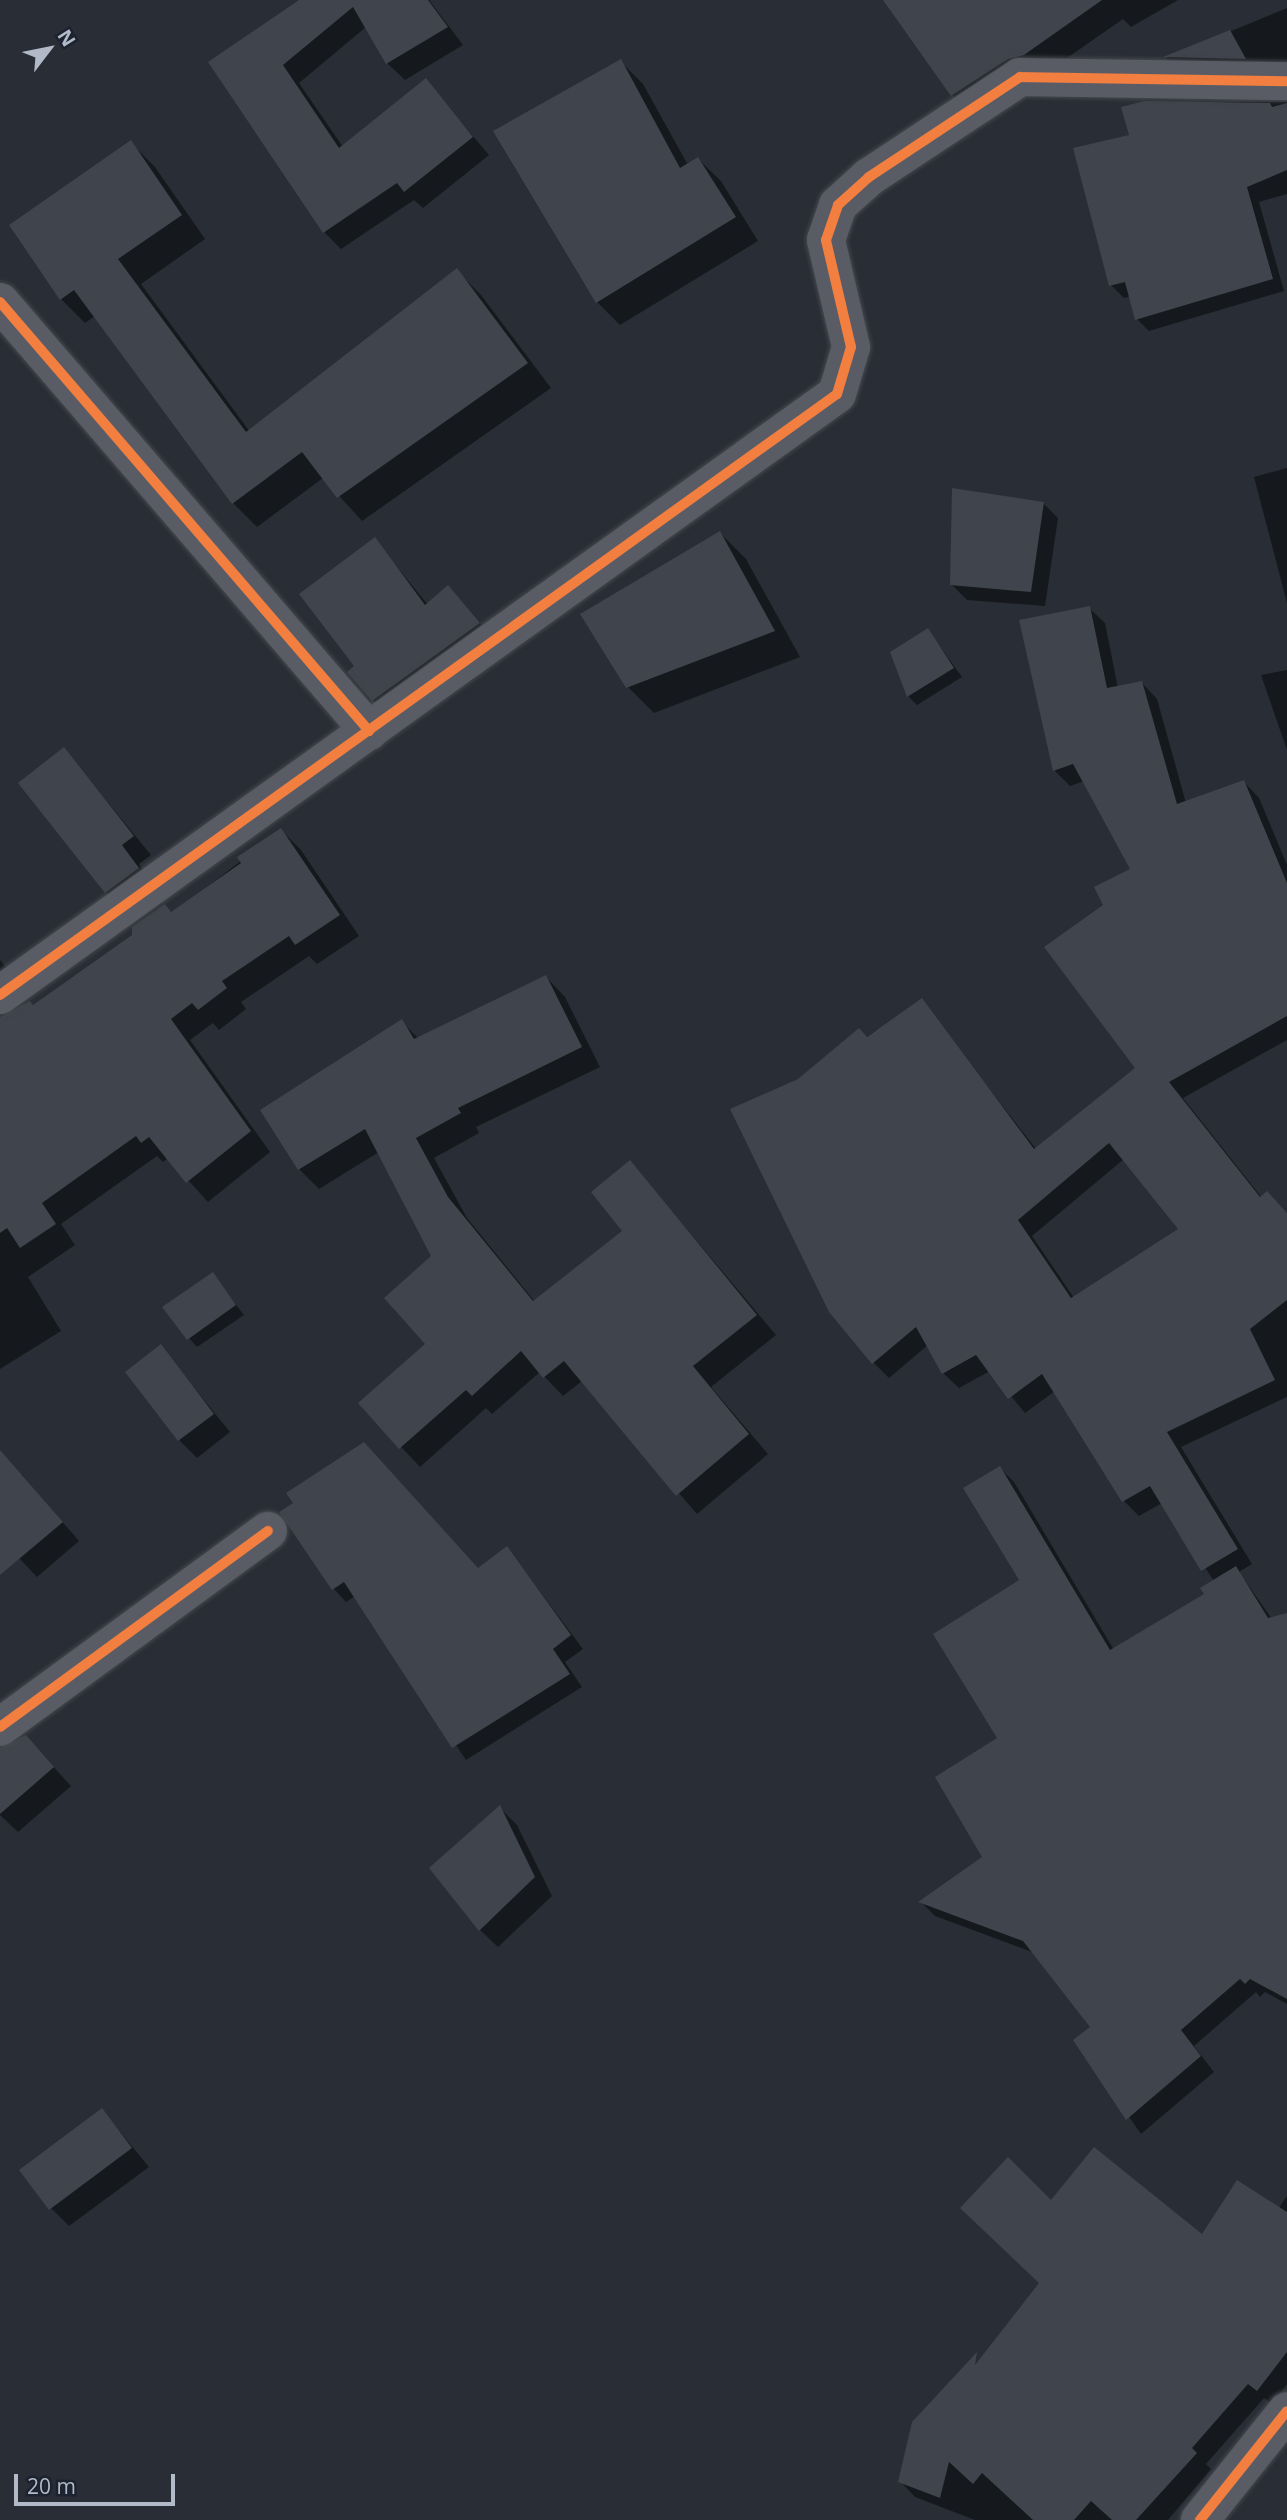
<!DOCTYPE html>
<style>
body{margin:0}
#map{position:relative;width:1287px;height:2520px;overflow:hidden;background:#292d35;font-family:"Open Sans",sans-serif}
div>[style]{position:absolute}
.shadow>*{inset:0;background:#0007}
.building>*{inset:0;background:#40444c}
.roads{filter:drop-shadow(0 0 2px #45484e) drop-shadow(0 0 2px #45484e)}
.minor>*{height:38px;margin:-19px;padding:0 19px;transform-origin:19px;border-radius:19px;background:#595c64}
.cycleway>*{height:10px;margin:-5px;padding:0 5px;transform-origin:5px;border-radius:5px;background:#f27e40}
span{translate:-50% -50%;white-space:nowrap;text-align:center;line-height:1.15;-webkit-text-stroke:7px #1c2330;paint-order:stroke}
.north{position:absolute;left:14px;top:14px;width:70px;height:70px;-webkit-text-stroke:5px #1c2330;paint-order:stroke;rotate:58deg;font-size:19px;font-weight:700;line-height:28px;text-align:center;color:#b2b9c7}
.north::after{content:'';display:block;margin:auto;width:24px;height:32px;background:#b2b9c7;clip-path:polygon(50% 0,100% 100%,50% 72%,0 100%)}
.scale{position:absolute;left:14px;top:2474px;width:161px;height:32px;box-sizing:border-box;border:4px solid #b2b9c7;border-top:0;padding-left:9px;font-size:21px;line-height:24px;white-space:nowrap;color:#b2b9c7;-webkit-text-stroke:5px #1c2330;paint-order:stroke}
</style>
<div id="map">
<div class="shadow">
<i style="clip-path:polygon(302px 0,429px 0,463px 45px,405px 80px,387px 63px,366px 27px,299px 83px,343px 147px,425px 80px,489px 155px,423px 208px,414px 200px,341px 249px,324px 232px,210px 63px)"></i>
<i style="clip-path:polygon(891px 0,1178px 0,1131px 27px,1123px 19px,1044px 74px,972px 115px,953px 95px,887px 3px)"></i>
<i style="clip-path:polygon(1287px 8px,1287px 73px,1177px 69px,1166px 58px)"></i>
<i style="clip-path:polygon(620px 61px,643px 84px,688px 165px,698px 159px,721px 181px,758px 241px,620px 325px,597px 302px)"></i>
<i style="clip-path:polygon(1145px 102px,1287px 102px,1287px 194px,1259px 202px,1284px 291px,1149px 331px,1137px 319px,1131px 296px,1124px 298px,1111px 285px,1131px 136px)"></i>
<i style="clip-path:polygon(131px 143px,155px 167px,205px 239px,141px 284px,250px 432px,457px 271px,481px 295px,551px 388px,362px 521px,323px 478px,257px 527px,233px 503px,95px 316px,85px 323px,61px 299px)"></i>
<i style="clip-path:polygon(1287px 468px,1287px 603px,1254px 477px)"></i>
<i style="clip-path:polygon(1043px 503px,1058px 518px,1045px 606px,967px 600px,952px 585px)"></i>
<i style="clip-path:polygon(720px 533px,746px 559px,800px 657px,654px 713px,628px 687px)"></i>
<i style="clip-path:polygon(375px 540px,428px 605px,448px 588px,497px 642px,391px 718px,373px 700px,356px 667px)"></i>
<i style="clip-path:polygon(evenodd,1089px 608px,1105px 623px,1118px 688px,1142px 683px,1157px 699px,1186px 803px,1244px 782px,1259px 798px,1287px 865px,1287px 1040px,1183px 1098px,1262px 1198px,1287px 1213px,1287px 1397px,1181px 1447px,1252px 1564px,1239px 1572px,1272px 1619px,1287px 1615px,1287px 2004px,1265px 1992px,1260px 1997px,1256px 1992px,1194px 2046px,1214px 2072px,1141px 2134px,1075px 2040px,1092px 2028px,1035px 1953px,935px 1916px,921px 1902px,984px 1857px,1022px 1581px,1000px 1468px,1014px 1482px,1114px 1650px,1206px 1594px,1214px 1581px,1162px 1503px,1139px 1516px,1124px 1501px,1055px 1391px,1025px 1413px,990px 1371px,959px 1388px,943px 1373px,928px 1345px,889px 1378px,874px 1363px,799px 1081px,921px 1001px,1036px 1149px,1137px 1068px,1105px 905px,1132px 870px,1084px 781px,1070px 786px,1055px 771px,1021px 621px,1089px 608px,1124px 1159px,1181px 1229px,1074px 1298px,1032px 1236px,1124px 1159px)"></i>
<i style="clip-path:polygon(928px 630px,962px 677px,917px 705px,908px 696px,892px 653px)"></i>
<i style="clip-path:polygon(1287px 670px,1287px 750px,1261px 675px)"></i>
<i style="clip-path:polygon(64px 749px,151px 855px,139px 864px,156px 887px,124px 910px,106px 892px)"></i>
<i style="clip-path:polygon(281px 830px,301px 850px,359px 936px,317px 964px,309px 956px,241px 1002px,246px 1009px,219px 1030px,213px 1023px,190px 1040px,270px 1152px,208px 1202px,168px 1158px,163px 1162px,157px 1156px,61px 1224px,75px 1245px,28px 1277px,61px 1331px,0 1369px,0 1018px,33px 1007px,172px 914px)"></i>
<i style="clip-path:polygon(0 960px,22px 987px,0 1008px)"></i>
<i style="clip-path:polygon(546px 977px,565px 997px,600px 1067px,476px 1127px,479px 1133px,434px 1158px,467px 1218px,535px 1302px,624px 1231px,630px 1162px,776px 1335px,711px 1387px,768px 1454px,697px 1514px,582px 1381px,563px 1396px,540px 1372px,492px 1414px,486px 1408px,420px 1467px,360px 1403px,427px 1344px,433px 1256px,379px 1152px,319px 1189px,299px 1169px,401px 1021px,419px 1039px)"></i>
<i style="clip-path:polygon(212px 1274px,244px 1315px,197px 1347px,189px 1338px)"></i>
<i style="clip-path:polygon(161px 1347px,230px 1432px,197px 1458px,179px 1440px)"></i>
<i style="clip-path:polygon(0 1461px,22px 1475px,79px 1541px,37px 1577px,0 1538px)"></i>
<i style="clip-path:polygon(282px 1512px,478px 1570px,507px 1548px,583px 1649px,565px 1662px,582px 1687px,466px 1760px,355px 1596px,346px 1602px,334px 1589px)"></i>
<i style="clip-path:polygon(26px 1737px,71px 1786px,18px 1832px,0 1815px,0 1750px)"></i>
<i style="clip-path:polygon(499px 1807px,517px 1825px,552px 1896px,498px 1947px,480px 1930px)"></i>
<i style="clip-path:polygon(102px 2110px,149px 2167px,69px 2226px,51px 2208px)"></i>
<i style="clip-path:polygon(1287px 2196px,1287px 2384px,1272px 2404px,1264px 2398px,1206px 2464px,1211px 2469px,1168px 2520px,975px 2520px,915px 2497px,900px 2481px,975px 2367px,1041px 2283px,1051px 2202px,1202px 2237px,1278px 2209px)"></i>
</div>
<div class="building">
<i style="clip-path:polygon(299px 0,428px 0,448px 27px,386px 64px,353px 7px,283px 65px,339px 148px,426px 78px,473px 137px,404px 192px,397px 183px,323px 233px,208px 62px)"></i>
<i style="clip-path:polygon(883px 0,1102px 0,1024px 55px,1008px 59px,951px 96px)"></i>
<i style="clip-path:polygon(1230px 30px,1246px 59px,1163px 57px)"></i>
<i style="clip-path:polygon(621px 59px,680px 168px,698px 157px,736px 217px,596px 303px,493px 131px)"></i>
<i style="clip-path:polygon(1144px 101px,1270px 103px,1272px 107px,1287px 103px,1287px 170px,1247px 187px,1273px 279px,1135px 320px,1125px 282px,1109px 286px,1073px 148px,1129px 135px,1121px 107px)"></i>
<i style="clip-path:polygon(131px 140px,182px 215px,118px 259px,246px 432px,457px 268px,528px 363px,337px 498px,302px 452px,232px 504px,74px 290px,60px 300px,9px 225px)"></i>
<i style="clip-path:polygon(952px 488px,1044px 502px,1031px 592px,950px 585px)"></i>
<i style="clip-path:polygon(720px 531px,775px 631px,626px 688px,580px 614px)"></i>
<i style="clip-path:polygon(375px 537px,425px 605px,448px 585px,480px 623px,372px 701px,347px 672px,354px 666px,299px 594px)"></i>
<i style="clip-path:polygon(evenodd,1090px 606px,1107px 688px,1142px 681px,1177px 804px,1244px 780px,1287px 883px,1287px 1016px,1169px 1082px,1260px 1197px,1267px 1191px,1287px 1213px,1287px 1300px,1250px 1329px,1275px 1380px,1167px 1432px,1238px 1549px,1201px 1571px,1150px 1486px,1122px 1502px,1042px 1374px,1008px 1399px,976px 1355px,942px 1374px,916px 1327px,872px 1364px,829px 1312px,730px 1109px,798px 1079px,859px 1028px,867px 1037px,922px 998px,1034px 1149px,1135px 1068px,1044px 947px,1103px 905px,1094px 887px,1130px 869px,1073px 764px,1053px 771px,1019px 620px,1090px 606px,1109px 1143px,1178px 1229px,1071px 1298px,1018px 1220px,1109px 1143px)"></i>
<i style="clip-path:polygon(928px 628px,954px 668px,907px 697px,890px 652px)"></i>
<i style="clip-path:polygon(64px 747px,134px 836px,122px 845px,139px 868px,105px 893px,18px 783px)"></i>
<i style="clip-path:polygon(281px 828px,340px 915px,295px 945px,289px 936px,222px 981px,227px 988px,198px 1010px,192px 1003px,171px 1019px,251px 1131px,186px 1183px,149px 1137px,141px 1143px,136px 1136px,42px 1203px,56px 1224px,20px 1248px,7px 1228px,0 1233px,0 1017px,30px 1001px,33px 1005px,132px 935px,132px 927px,165px 904px,171px 912px,241px 863px,237px 857px)"></i>
<i style="clip-path:polygon(546px 975px,582px 1047px,458px 1108px,461px 1113px,416px 1138px,448px 1197px,533px 1301px,622px 1231px,591px 1192px,630px 1160px,757px 1315px,693px 1366px,749px 1434px,676px 1496px,564px 1361px,543px 1378px,521px 1351px,472px 1396px,466px 1390px,399px 1449px,358px 1403px,425px 1344px,384px 1298px,431px 1256px,365px 1129px,298px 1170px,260px 1110px,402px 1019px,414px 1039px)"></i>
<i style="clip-path:polygon(213px 1272px,236px 1305px,187px 1340px,162px 1307px)"></i>
<i style="clip-path:polygon(161px 1344px,214px 1414px,178px 1441px,125px 1372px)"></i>
<i style="clip-path:polygon(364px 1442px,478px 1568px,507px 1546px,571px 1635px,553px 1649px,570px 1674px,452px 1748px,344px 1582px,332px 1590px,279px 1512px,293px 1503px,286px 1493px)"></i>
<i style="clip-path:polygon(0 1450px,63px 1522px,0 1575px)"></i>
<i style="clip-path:polygon(1000px 1466px,1110px 1650px,1204px 1594px,1200px 1588px,1236px 1566px,1268px 1618px,1287px 1613px,1287px 1999px,1250px 1979px,1245px 1984px,1240px 1979px,1181px 2030px,1201px 2056px,1126px 2120px,1073px 2040px,1090px 2027px,1023px 1941px,918px 1902px,982px 1857px,935px 1777px,997px 1738px,933px 1634px,1019px 1580px,963px 1488px)"></i>
<i style="clip-path:polygon(26px 1735px,54px 1767px,0 1814px,0 1748px)"></i>
<i style="clip-path:polygon(500px 1805px,535px 1877px,479px 1931px,429px 1868px)"></i>
<i style="clip-path:polygon(102px 2108px,132px 2148px,49px 2210px,19px 2170px)"></i>
<i style="clip-path:polygon(1094px 2147px,1202px 2234px,1237px 2180px,1287px 2212px,1287px 2352px,1257px 2391px,1248px 2384px,1192px 2448px,1197px 2453px,1136px 2520px,1112px 2520px,1091px 2501px,1074px 2520px,1033px 2520px,982px 2473px,973px 2484px,949px 2462px,940px 2498px,898px 2482px,912px 2422px,977px 2352px,975px 2365px,1039px 2283px,960px 2208px,1008px 2157px,1051px 2200px)"></i>
</div>
<div class="roads">
<div class="minor">
<i style="left:0;top:302px;width:566px;rotate:49.3deg"></i>
<i style="left:0;top:995px;width:1030px;rotate:-35.68deg"></i>
<i style="left:837px;top:394px;width:49px;rotate:-73.4deg"></i>
<i style="left:851px;top:347px;width:110px;rotate:-103.2deg"></i>
<i style="left:826px;top:240px;width:37px;rotate:-71deg"></i>
<i style="left:838px;top:205px;width:42px;rotate:-42.1deg"></i>
<i style="left:869px;top:177px;width:181px;rotate:-33.5deg"></i>
<i style="left:1020px;top:77px;width:267px;rotate:0.9deg"></i>
<i style="left:0;top:1727px;width:332px;rotate:-36.2deg"></i>
<i style="left:1200px;top:2520px;width:139px;rotate:-51.4deg"></i>
</div>
</div>
<div class="cycleway">
<i style="left:0;top:302px;width:566px;rotate:49.3deg"></i>
<i style="left:0;top:995px;width:1030px;rotate:-35.68deg"></i>
<i style="left:837px;top:394px;width:49px;rotate:-73.4deg"></i>
<i style="left:851px;top:347px;width:110px;rotate:-103.2deg"></i>
<i style="left:826px;top:240px;width:37px;rotate:-71deg"></i>
<i style="left:838px;top:205px;width:42px;rotate:-42.1deg"></i>
<i style="left:869px;top:177px;width:181px;rotate:-33.5deg"></i>
<i style="left:1020px;top:77px;width:267px;rotate:0.9deg"></i>
<i style="left:0;top:1727px;width:332px;rotate:-36.2deg"></i>
<i style="left:1200px;top:2520px;width:139px;rotate:-51.4deg"></i>
</div>
<div class="north">N</div>
<div class="scale">20 m</div>
</div>
